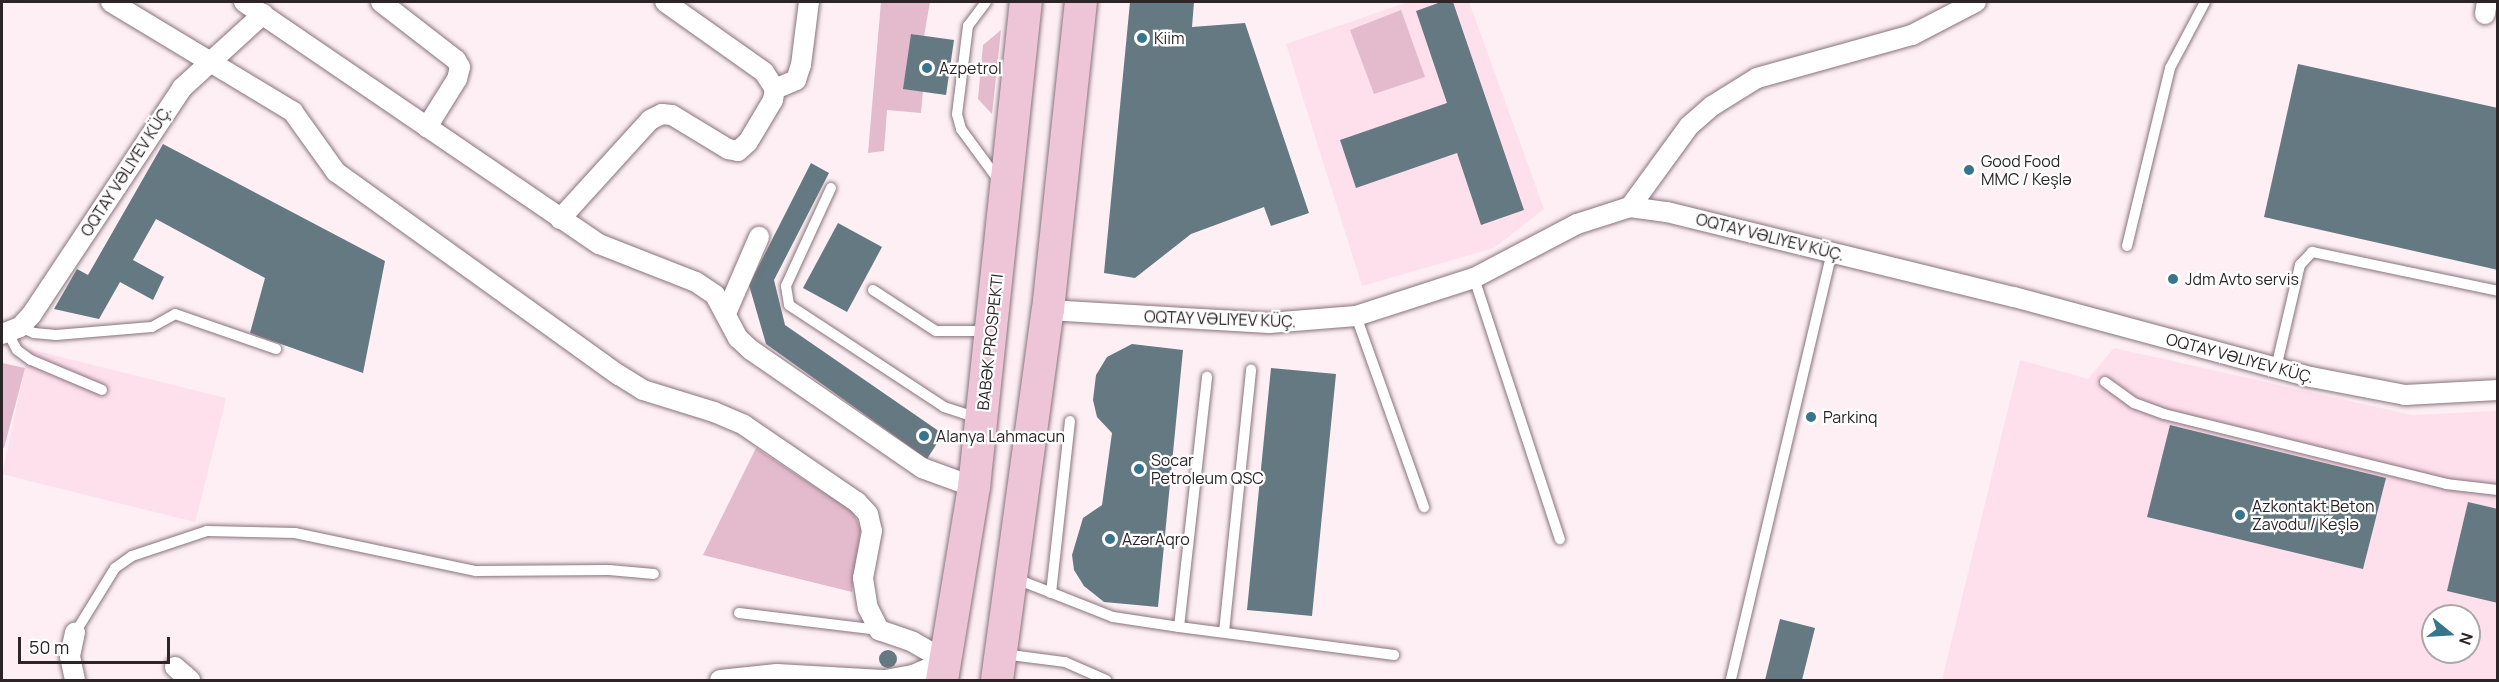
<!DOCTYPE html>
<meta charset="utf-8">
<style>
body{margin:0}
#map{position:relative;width:2499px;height:682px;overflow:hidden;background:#fdeff4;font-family:Manrope,sans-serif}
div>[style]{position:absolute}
.built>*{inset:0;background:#fedfec}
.green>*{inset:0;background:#e3bbcc}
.building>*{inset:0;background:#647982}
.round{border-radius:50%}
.roads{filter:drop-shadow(0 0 2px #88737c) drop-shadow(0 0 2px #88737c)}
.service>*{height:10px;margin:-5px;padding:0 5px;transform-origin:5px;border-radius:5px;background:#fff}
.minor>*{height:20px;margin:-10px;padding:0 10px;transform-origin:10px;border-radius:10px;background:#fff}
.primary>*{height:32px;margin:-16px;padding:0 16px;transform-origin:16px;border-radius:16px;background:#eec4d7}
.dots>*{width:16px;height:16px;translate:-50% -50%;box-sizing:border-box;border:3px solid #fff;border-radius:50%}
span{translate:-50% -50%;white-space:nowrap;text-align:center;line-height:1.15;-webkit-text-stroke:4.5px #fff;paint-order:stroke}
.poi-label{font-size:16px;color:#2c2427}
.left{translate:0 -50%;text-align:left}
.street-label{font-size:16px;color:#2c2427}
.frame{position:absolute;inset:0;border:3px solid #2c2427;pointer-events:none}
.north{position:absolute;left:2421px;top:604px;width:60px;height:60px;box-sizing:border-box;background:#fff;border:2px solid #aba7a9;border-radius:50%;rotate:108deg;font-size:16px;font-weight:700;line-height:24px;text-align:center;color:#2c2427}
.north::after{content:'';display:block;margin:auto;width:21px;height:27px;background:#38748b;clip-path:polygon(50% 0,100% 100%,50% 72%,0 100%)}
.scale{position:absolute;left:18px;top:637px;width:152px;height:27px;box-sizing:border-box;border:3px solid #2c2427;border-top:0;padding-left:8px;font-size:18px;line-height:21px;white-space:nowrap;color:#2c2427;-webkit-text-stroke:4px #fff;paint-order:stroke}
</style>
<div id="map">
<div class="built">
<i style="clip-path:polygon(1408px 2px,1469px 2px,1544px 209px,1494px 248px,1362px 286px,1286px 44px)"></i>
<i style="clip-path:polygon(evenodd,2114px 348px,2412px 415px,2497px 411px,2497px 680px,1942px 680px,2020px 360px,2088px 379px,2114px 348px,2433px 616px,2469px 616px,2469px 652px,2433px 652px,2433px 616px)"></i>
<i style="clip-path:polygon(29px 349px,226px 398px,195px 522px,2px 474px)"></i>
</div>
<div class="green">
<i style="clip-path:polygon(881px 2px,930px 2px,924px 36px,911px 34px,923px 91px,921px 113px,887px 110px,884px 151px,868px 153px)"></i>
<i style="clip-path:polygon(1401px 10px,1425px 77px,1374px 94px,1350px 30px)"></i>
<i style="clip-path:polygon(1001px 30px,992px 114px,978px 99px,983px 45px)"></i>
<i style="clip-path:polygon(2px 363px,25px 368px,4px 448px,2px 448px)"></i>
<i style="clip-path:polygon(756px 448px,853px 512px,861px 529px,852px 592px,703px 555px)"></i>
</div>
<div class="building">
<i style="clip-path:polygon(1130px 2px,1194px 2px,1192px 27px,1245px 23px,1309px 213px,1271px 226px,1264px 207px,1191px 234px,1135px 278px,1104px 273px)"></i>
<i style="clip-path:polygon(1441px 2px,1453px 2px,1524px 210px,1481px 225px,1457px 153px,1356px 188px,1340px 140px,1447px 103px,1416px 11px)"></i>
<i style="clip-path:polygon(911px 34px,954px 40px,946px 95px,903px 89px)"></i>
<i style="clip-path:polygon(2298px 64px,2498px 108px,2498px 270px,2264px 217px)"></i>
<i style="clip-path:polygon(163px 144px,385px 261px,363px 373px,250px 333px,265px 278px,156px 219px,133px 260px,164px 277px,153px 300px,120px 282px,99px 319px,54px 309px,77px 269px,88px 275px)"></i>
<i style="clip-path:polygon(811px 163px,829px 173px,774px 280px,785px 325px,943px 434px,927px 459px,766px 344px,749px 285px)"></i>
<i style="clip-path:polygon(838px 223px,882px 247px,847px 312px,803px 288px)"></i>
<i style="clip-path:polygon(1132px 344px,1183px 350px,1158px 607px,1104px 602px,1084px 586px,1074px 570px,1072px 555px,1083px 518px,1102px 505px,1112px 433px,1097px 417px,1093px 400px,1096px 375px,1107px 357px)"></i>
<i style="clip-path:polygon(1271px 368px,1336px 374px,1312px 616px,1247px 610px)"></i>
<i style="clip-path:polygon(2170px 425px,2386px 478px,2363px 569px,2147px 517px)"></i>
<i style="clip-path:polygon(2468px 502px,2498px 509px,2498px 603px,2447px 591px)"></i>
<i style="clip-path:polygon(1780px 619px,1815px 628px,1802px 680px,1765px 680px)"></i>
<i class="round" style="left:879px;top:650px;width:18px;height:18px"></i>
</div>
<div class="roads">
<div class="service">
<i style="left:986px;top:2px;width:30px;rotate:127deg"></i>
<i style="left:968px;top:26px;width:89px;rotate:97.1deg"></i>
<i style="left:957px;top:114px;width:16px;rotate:75deg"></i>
<i style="left:961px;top:129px;width:66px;rotate:53.7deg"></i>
<i style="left:831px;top:188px;width:108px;rotate:114.7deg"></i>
<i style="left:786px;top:286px;width:19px;rotate:81deg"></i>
<i style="left:789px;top:305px;width:186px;rotate:33.3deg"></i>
<i style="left:944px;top:407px;width:36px;rotate:18deg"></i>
<i style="left:2127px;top:246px;width:183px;rotate:-76.4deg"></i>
<i style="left:2170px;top:68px;width:75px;rotate:-62.1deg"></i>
<i style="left:1474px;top:278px;width:275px;rotate:71.8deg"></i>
<i style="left:873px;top:290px;width:75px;rotate:33.1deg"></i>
<i style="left:936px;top:331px;width:52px"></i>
<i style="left:1356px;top:316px;width:203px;rotate:70.4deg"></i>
<i style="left:20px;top:327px;width:15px;rotate:23deg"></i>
<i style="left:34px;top:333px;width:22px;rotate:5deg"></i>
<i style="left:56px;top:335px;width:96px;rotate:-4.8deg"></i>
<i style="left:152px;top:327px;width:26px;rotate:-29deg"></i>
<i style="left:175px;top:314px;width:107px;rotate:19.1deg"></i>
<i style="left:8px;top:333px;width:19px;rotate:62deg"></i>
<i style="left:17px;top:350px;width:17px;rotate:36deg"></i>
<i style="left:31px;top:360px;width:77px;rotate:22.9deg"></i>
<i style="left:2276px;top:368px;width:106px;rotate:-76.9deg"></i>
<i style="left:2300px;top:265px;width:18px;rotate:-47deg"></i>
<i style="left:2312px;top:252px;width:190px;rotate:11.8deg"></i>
<i style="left:2105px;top:382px;width:36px;rotate:36deg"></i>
<i style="left:2134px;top:403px;width:32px;rotate:20deg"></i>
<i style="left:2164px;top:414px;width:291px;rotate:13.9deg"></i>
<i style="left:2446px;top:484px;width:52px;rotate:6.6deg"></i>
<i style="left:1014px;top:578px;width:106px;rotate:21.5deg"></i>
<i style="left:1113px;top:617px;width:67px;rotate:8.6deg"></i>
<i style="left:1179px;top:627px;width:252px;rotate:-83.6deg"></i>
<i style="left:1051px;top:593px;width:173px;rotate:-83.7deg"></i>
<i style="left:739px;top:613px;width:141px;rotate:6.9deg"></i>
<i style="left:1179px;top:627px;width:217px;rotate:7.4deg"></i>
<i style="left:1224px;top:632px;width:264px;rotate:-84.1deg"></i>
<i style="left:75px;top:633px;width:76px;rotate:-58.4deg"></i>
<i style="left:115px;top:568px;width:21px;rotate:-35deg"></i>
<i style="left:132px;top:556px;width:79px;rotate:-18.4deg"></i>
<i style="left:207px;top:531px;width:88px;rotate:1.3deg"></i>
<i style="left:295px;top:533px;width:185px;rotate:11.9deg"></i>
<i style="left:476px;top:571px;width:133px;rotate:-0.4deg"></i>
<i style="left:609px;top:570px;width:45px;rotate:5.1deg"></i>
<i style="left:1003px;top:654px;width:63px;rotate:7.4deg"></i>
<i style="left:1065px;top:662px;width:45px;rotate:23.7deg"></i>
<i style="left:1731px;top:679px;width:438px;rotate:-76.7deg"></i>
</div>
<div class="minor">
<i style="left:111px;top:2px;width:213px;rotate:31.1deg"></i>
<i style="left:293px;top:112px;width:74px;rotate:54.4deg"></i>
<i style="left:336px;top:172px;width:348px;rotate:35.7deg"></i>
<i style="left:619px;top:375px;width:28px;rotate:32deg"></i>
<i style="left:643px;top:390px;width:74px;rotate:17.2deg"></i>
<i style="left:714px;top:412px;width:33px;rotate:23deg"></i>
<i style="left:744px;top:425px;width:137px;rotate:34.3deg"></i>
<i style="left:857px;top:502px;width:16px;rotate:47deg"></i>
<i style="left:868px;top:514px;width:17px;rotate:77deg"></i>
<i style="left:872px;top:531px;width:48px;rotate:100.8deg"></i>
<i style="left:863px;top:578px;width:30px;rotate:81deg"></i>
<i style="left:868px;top:608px;width:25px;rotate:63deg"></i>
<i style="left:879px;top:630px;width:36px;rotate:19deg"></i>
<i style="left:913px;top:642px;width:38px;rotate:30deg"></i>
<i style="left:244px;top:2px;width:430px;rotate:34.3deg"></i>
<i style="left:599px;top:244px;width:104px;rotate:21.4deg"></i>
<i style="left:696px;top:282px;width:23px;rotate:34deg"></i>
<i style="left:715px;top:295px;width:49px;rotate:61.9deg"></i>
<i style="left:738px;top:338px;width:18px;rotate:43deg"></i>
<i style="left:751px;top:350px;width:208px;rotate:34.6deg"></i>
<i style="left:922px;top:468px;width:55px;rotate:20.1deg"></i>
<i style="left:381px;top:2px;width:95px;rotate:37.7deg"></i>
<i style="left:456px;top:60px;width:8px;rotate:60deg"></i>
<i style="left:460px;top:67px;width:12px;rotate:104deg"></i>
<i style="left:457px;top:79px;width:57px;rotate:122deg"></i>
<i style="left:2485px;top:14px;width:12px;rotate:-81deg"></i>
<i style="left:775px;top:89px;width:23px;rotate:-23deg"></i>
<i style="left:796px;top:80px;width:16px;rotate:-72deg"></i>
<i style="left:801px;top:65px;width:64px;rotate:-82.8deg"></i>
<i style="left:1630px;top:207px;width:100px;rotate:-53.9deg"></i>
<i style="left:1689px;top:126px;width:30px;rotate:-41deg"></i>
<i style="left:1712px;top:106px;width:53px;rotate:-31.9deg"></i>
<i style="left:1757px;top:78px;width:161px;rotate:-15.5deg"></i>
<i style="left:1912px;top:35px;width:72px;rotate:-27.3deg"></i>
<i style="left:560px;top:219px;width:134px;rotate:-47.7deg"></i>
<i style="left:650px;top:120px;width:13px;rotate:-27deg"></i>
<i style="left:662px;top:114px;width:10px;rotate:6deg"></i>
<i style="left:672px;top:115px;width:66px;rotate:31.3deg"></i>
<i style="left:728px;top:149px;width:10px;rotate:11deg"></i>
<i style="left:738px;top:151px;width:13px;rotate:-42deg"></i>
<i style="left:748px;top:142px;width:49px;rotate:-59.2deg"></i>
<i style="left:773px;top:100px;width:11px;rotate:-80deg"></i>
<i style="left:775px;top:89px;width:20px;rotate:-123deg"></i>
<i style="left:764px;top:72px;width:121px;rotate:-144.7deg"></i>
<i style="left:1048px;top:310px;width:221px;rotate:3.4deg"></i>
<i style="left:1269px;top:323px;width:87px;rotate:-4.6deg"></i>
<i style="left:1356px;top:316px;width:124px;rotate:-17.9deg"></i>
<i style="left:1474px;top:278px;width:116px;rotate:-27.7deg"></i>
<i style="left:1577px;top:224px;width:56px;rotate:-17.8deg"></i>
<i style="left:1630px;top:207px;width:37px;rotate:8deg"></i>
<i style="left:1667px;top:212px;width:357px;rotate:13.8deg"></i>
<i style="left:2014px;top:297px;width:308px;rotate:15.1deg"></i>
<i style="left:2311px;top:377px;width:96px;rotate:10.8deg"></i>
<i style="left:2405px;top:395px;width:93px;rotate:-3.1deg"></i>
<i style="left:727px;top:311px;width:81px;rotate:-66.6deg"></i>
<i style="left:2px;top:334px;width:19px;rotate:-21deg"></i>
<i style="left:20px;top:327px;width:18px;rotate:-47deg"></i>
<i style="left:32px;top:314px;width:271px;rotate:-56.4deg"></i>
<i style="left:182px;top:88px;width:110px;rotate:-42.4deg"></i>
<i style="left:175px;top:667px;width:20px;rotate:41deg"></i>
<i style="left:75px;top:680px;width:25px;rotate:-102deg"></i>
<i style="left:70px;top:656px;width:24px;rotate:-78deg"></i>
<i style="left:720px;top:680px;width:57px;rotate:-6deg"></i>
<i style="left:777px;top:674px;width:106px;rotate:3.2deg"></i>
<i style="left:885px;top:680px;width:28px;rotate:-10deg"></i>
<i style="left:913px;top:675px;width:36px;rotate:-23deg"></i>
</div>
<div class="primary">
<i style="left:942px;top:680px;width:196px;rotate:-80.6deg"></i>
<i style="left:974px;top:487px;width:488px;rotate:-83.9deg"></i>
<i style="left:997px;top:680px;width:373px;rotate:-82.2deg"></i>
<i style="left:1048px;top:310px;width:310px;rotate:-83.9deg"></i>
</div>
</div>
<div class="dots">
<i style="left:1142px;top:38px;background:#38748b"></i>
<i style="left:927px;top:68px;background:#38748b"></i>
<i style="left:1969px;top:170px;background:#38748b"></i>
<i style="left:2173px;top:279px;background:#38748b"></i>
<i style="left:1811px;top:417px;background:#38748b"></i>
<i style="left:924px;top:436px;background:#38748b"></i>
<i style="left:1139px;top:469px;background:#38748b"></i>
<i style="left:2240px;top:515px;background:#38748b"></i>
<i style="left:1110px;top:539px;background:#38748b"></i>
</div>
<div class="poi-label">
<span class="left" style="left:1154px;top:38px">Kiim</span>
<span class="left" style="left:939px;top:68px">Azpetrol</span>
<span class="left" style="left:1981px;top:170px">Good Food<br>MMC / Keşlə</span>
<span class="left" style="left:2185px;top:279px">Jdm Avto servis</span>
<span class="left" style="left:1823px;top:417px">Parkinq</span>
<span class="left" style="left:936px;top:436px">Alanya Lahmacun</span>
<span class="left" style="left:1151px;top:469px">Socar<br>Petroleum QSC</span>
<span class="left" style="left:2252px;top:515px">Azkontakt Beton<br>Zavodu / Keşlə</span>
<span class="left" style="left:1122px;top:539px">AzərAqro</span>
</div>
<div class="street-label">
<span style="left:126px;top:171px;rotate:-57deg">OQTAY VƏLIYEV KÜÇ.</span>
<span style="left:1770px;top:237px;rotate:14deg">OQTAY VƏLIYEV KÜÇ.</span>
<span style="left:1220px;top:319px;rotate:2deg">OQTAY VƏLIYEV KÜÇ.</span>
<span style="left:990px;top:342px;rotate:-84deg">BABƏK PROSPEKTI</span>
<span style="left:2240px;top:358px;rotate:15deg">OQTAY VƏLIYEV KÜÇ.</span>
</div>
<div class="frame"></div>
<div class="north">N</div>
<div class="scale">50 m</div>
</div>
